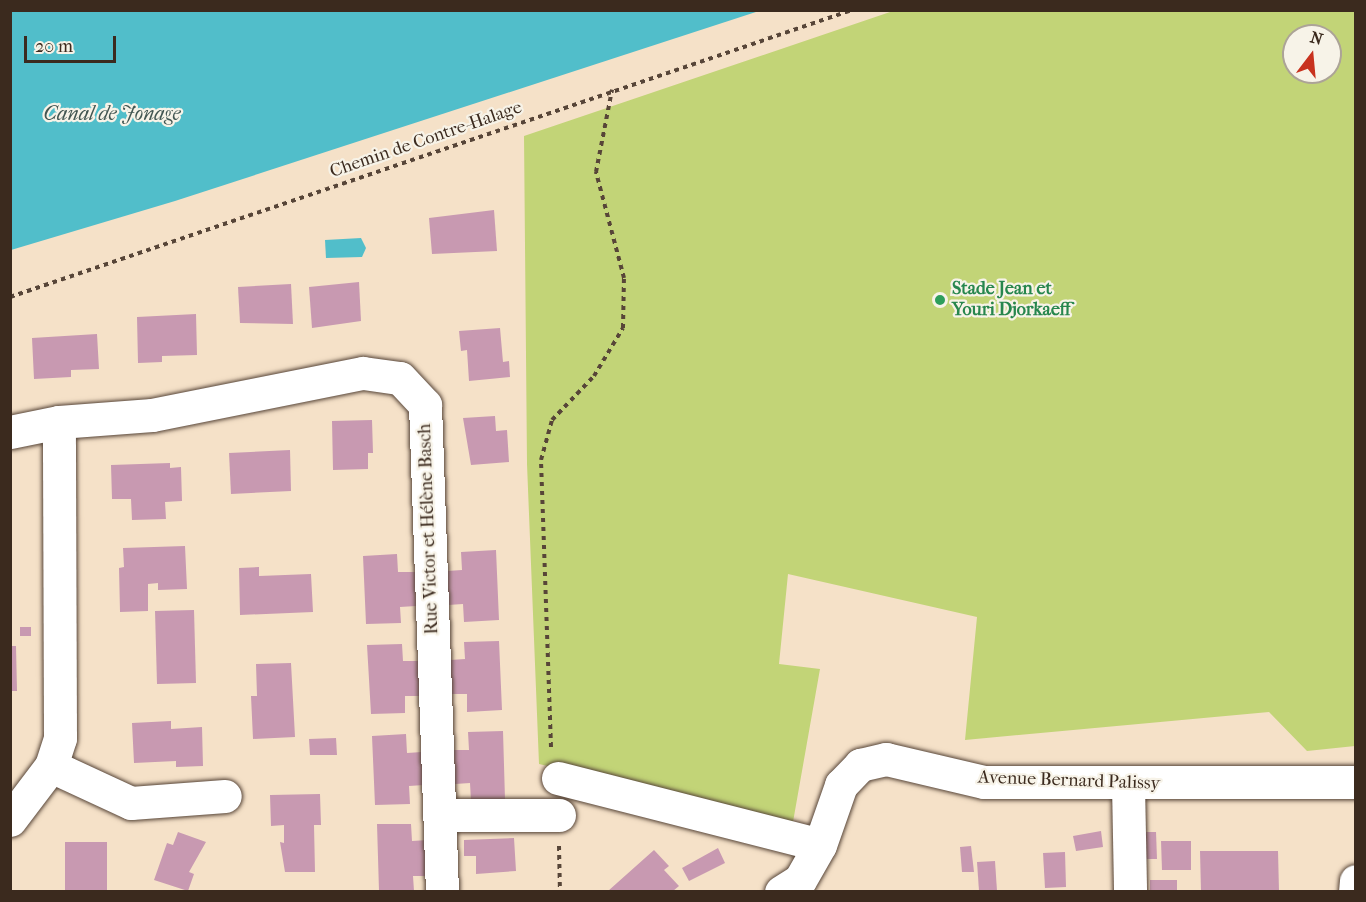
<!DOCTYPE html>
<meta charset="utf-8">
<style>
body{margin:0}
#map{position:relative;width:1366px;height:902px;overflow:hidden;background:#f5e1c8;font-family:"IM FELL French Canon",serif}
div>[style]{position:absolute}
.green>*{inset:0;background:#c2d477}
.water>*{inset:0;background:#51beca}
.building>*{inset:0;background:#c899b1}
.path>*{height:4px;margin-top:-2px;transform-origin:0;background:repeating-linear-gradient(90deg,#574538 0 4.5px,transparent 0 9px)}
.roads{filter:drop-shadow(0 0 2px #574538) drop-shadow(0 0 2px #574538)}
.minor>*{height:33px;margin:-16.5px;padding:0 16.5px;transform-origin:16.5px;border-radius:16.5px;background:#fff}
.dots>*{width:16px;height:16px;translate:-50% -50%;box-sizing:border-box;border:3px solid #f7f3e8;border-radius:50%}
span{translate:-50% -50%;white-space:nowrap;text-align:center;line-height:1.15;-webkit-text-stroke:4.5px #f7f3e8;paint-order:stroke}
.street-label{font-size:18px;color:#3b2a1e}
.leisure-label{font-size:18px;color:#27864d;font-weight:700}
.left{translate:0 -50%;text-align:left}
.water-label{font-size:20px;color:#425652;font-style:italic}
.frame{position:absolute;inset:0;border:12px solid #3b2a1e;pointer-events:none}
.north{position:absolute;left:1282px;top:24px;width:60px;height:60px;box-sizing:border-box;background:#f7f3e8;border:2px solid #aca397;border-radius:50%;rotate:16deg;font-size:16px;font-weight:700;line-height:24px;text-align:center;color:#3b2a1e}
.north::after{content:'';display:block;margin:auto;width:21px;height:27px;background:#c8321e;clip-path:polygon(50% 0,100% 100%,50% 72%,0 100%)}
.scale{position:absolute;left:24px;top:36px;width:92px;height:27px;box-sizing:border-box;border:3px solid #3b2a1e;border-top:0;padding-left:8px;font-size:18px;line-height:21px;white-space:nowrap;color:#3b2a1e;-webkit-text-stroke:4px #f7f3e8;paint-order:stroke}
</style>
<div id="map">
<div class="green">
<i style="clip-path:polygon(evenodd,893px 11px,1355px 11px,1355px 746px,1307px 751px,1269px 712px,965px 740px,977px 617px,788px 574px,779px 664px,820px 669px,793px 822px,539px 764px,527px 464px,524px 136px,893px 11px,1294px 36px,1330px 36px,1330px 72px,1294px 72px,1294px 36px)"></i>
</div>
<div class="water">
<i style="clip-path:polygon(11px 10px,759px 10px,759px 11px,175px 201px,11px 250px)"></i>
<i style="clip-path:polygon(361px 238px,366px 248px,362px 257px,326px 258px,325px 240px)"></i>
</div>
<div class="building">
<i style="clip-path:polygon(494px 210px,497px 251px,432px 254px,429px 218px)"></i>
<i style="clip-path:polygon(359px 282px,361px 321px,312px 328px,309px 287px)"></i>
<i style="clip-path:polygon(291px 284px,293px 324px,240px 323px,238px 287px)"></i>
<i style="clip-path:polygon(196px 314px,197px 355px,162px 356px,162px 362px,138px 363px,137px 317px)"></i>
<i style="clip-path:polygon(500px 328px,503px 362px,509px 361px,510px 377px,469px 381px,467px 350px,461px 351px,459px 331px)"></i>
<i style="clip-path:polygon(97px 334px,99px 369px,71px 370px,71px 377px,34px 379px,32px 338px)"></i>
<i style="clip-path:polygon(495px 416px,496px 431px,507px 430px,509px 462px,471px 465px,463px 418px)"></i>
<i style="clip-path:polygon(372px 420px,373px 453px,368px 453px,368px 469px,333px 470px,332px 421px)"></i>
<i style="clip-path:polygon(290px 450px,291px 491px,231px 494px,229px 453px)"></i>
<i style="clip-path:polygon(170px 463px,170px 468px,181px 467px,182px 501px,165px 502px,166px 519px,132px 520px,131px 499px,112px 499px,111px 465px)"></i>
<i style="clip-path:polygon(185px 546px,187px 589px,158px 590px,158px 583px,148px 584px,148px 611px,120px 612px,119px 568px,124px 567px,123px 548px)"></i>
<i style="clip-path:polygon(496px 550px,499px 620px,464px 622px,463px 604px,448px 605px,447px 571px,462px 570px,461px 552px)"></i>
<i style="clip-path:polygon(397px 554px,398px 572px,415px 572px,416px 606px,400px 607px,401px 623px,366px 624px,363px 556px)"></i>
<i style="clip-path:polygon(259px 567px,259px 576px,311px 574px,313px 612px,240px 615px,239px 568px)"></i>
<i style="clip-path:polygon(194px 610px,196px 683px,157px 684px,155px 611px)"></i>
<i style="clip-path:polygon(20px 627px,31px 627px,31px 636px,20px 636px)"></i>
<i style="clip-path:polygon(499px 641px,502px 710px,467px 712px,467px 694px,451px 694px,450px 660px,465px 659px,464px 642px)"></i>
<i style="clip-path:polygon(402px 644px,403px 661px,419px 661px,420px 696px,405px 696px,405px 713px,371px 714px,367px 645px)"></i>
<i style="clip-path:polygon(10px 646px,16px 646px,17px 691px,10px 691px)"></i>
<i style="clip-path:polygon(291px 663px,295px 737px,253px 739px,251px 696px,257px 696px,256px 664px)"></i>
<i style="clip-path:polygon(171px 721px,171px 729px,202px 727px,203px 766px,176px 767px,176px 761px,134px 763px,132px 723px)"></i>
<i style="clip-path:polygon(503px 731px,505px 799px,471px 801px,470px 783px,455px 784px,454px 750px,469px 750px,468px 732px)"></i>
<i style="clip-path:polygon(406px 734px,407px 753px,422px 752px,424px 785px,409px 786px,410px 804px,375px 805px,372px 736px)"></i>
<i style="clip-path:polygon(336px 738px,337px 755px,310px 755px,309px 739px)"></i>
<i style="clip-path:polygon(320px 794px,321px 825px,314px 825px,315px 872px,285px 872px,280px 842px,284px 843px,284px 825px,271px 826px,270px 795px)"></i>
<i style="clip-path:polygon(377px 824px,411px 824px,412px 841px,428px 840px,429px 876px,413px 876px,414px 891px,379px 891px)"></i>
<i style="clip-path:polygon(1101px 831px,1103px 847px,1076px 851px,1073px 836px)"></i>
<i style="clip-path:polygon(178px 832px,206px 842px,189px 872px,194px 874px,188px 891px,154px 880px,167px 843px,173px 845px)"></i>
<i style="clip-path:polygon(1143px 832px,1156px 832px,1157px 859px,1144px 859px)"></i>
<i style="clip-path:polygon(514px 838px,516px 871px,476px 874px,476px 856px,464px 856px,464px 840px)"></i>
<i style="clip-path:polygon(1161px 841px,1191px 841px,1191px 870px,1162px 870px)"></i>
<i style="clip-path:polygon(65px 842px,107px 842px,107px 891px,65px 891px)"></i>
<i style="clip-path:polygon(971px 846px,974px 872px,962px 872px,960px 847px)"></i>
<i style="clip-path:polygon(718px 848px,725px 863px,689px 881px,682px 868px)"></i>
<i style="clip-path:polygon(654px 850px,669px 866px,664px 870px,679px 886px,673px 891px,608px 891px)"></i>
<i style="clip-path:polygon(1200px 851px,1278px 851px,1279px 891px,1201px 891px)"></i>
<i style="clip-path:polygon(1065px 852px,1066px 887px,1045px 888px,1043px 853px)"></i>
<i style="clip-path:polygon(995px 861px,997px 891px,979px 891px,977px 862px)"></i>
<i style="clip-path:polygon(1150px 880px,1177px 880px,1177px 891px,1150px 891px)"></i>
</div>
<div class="path">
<i style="left:10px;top:297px;width:890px;rotate:-18.82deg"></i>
<i style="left:551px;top:747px;width:287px;rotate:-92deg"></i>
<i style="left:541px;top:460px;width:41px;rotate:-74.6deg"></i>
<i style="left:552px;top:420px;width:61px;rotate:-46.3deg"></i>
<i style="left:594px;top:376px;width:56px;rotate:-58.9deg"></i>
<i style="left:623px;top:328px;width:50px;rotate:-88.9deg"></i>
<i style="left:624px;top:278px;width:110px;rotate:-104.8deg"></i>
<i style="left:596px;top:172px;width:84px;rotate:-79deg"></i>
<i style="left:559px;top:846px;width:46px;rotate:88.8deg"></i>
</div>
<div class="roads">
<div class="minor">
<i style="left:10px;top:432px;width:50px;rotate:-11.5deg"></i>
<i style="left:59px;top:422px;width:93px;rotate:-4.3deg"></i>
<i style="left:152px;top:415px;width:215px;rotate:-11.3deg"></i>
<i style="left:363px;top:373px;width:37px;rotate:8deg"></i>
<i style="left:400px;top:378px;width:37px;rotate:47deg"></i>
<i style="left:425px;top:405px;width:487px;rotate:88deg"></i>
<i style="left:51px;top:766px;width:88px;rotate:24.8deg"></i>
<i style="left:131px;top:803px;width:94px;rotate:-4.3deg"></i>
<i style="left:558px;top:778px;width:270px;rotate:14.3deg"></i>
<i style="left:1128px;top:784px;width:108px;rotate:88.9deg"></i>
<i style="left:439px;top:815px;width:120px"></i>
<i style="left:10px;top:820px;width:68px;rotate:-52.8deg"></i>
<i style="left:51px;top:766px;width:29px;rotate:-72deg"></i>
<i style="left:60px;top:738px;width:316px;rotate:-90.2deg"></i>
<i style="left:781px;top:892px;width:22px;rotate:-32deg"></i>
<i style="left:800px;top:880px;width:40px;rotate:-60.3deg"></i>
<i style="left:820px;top:845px;width:64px;rotate:-70.7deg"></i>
<i style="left:841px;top:785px;width:28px;rotate:-46deg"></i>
<i style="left:860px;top:765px;width:27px;rotate:-13deg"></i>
<i style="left:886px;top:759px;width:101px;rotate:13.2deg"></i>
<i style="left:984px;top:782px;width:372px"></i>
<i style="left:1355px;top:892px;width:11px;rotate:-85deg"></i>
</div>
</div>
<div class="dots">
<i style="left:940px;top:300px;background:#2e9e5b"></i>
</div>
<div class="street-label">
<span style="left:426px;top:140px;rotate:-19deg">Chemin de Contre-Halage</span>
<span style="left:429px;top:529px;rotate:-92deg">Rue Victor et Hélène Basch</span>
<span style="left:1069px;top:781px;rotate:2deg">Avenue Bernard Palissy</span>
</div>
<div class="leisure-label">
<span class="left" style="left:952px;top:300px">Stade Jean et<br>Youri Djorkaeff</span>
</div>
<div class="water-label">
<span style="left:112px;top:113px">Canal de Jonage</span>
</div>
<div class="frame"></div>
<div class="north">N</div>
<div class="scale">20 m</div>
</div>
